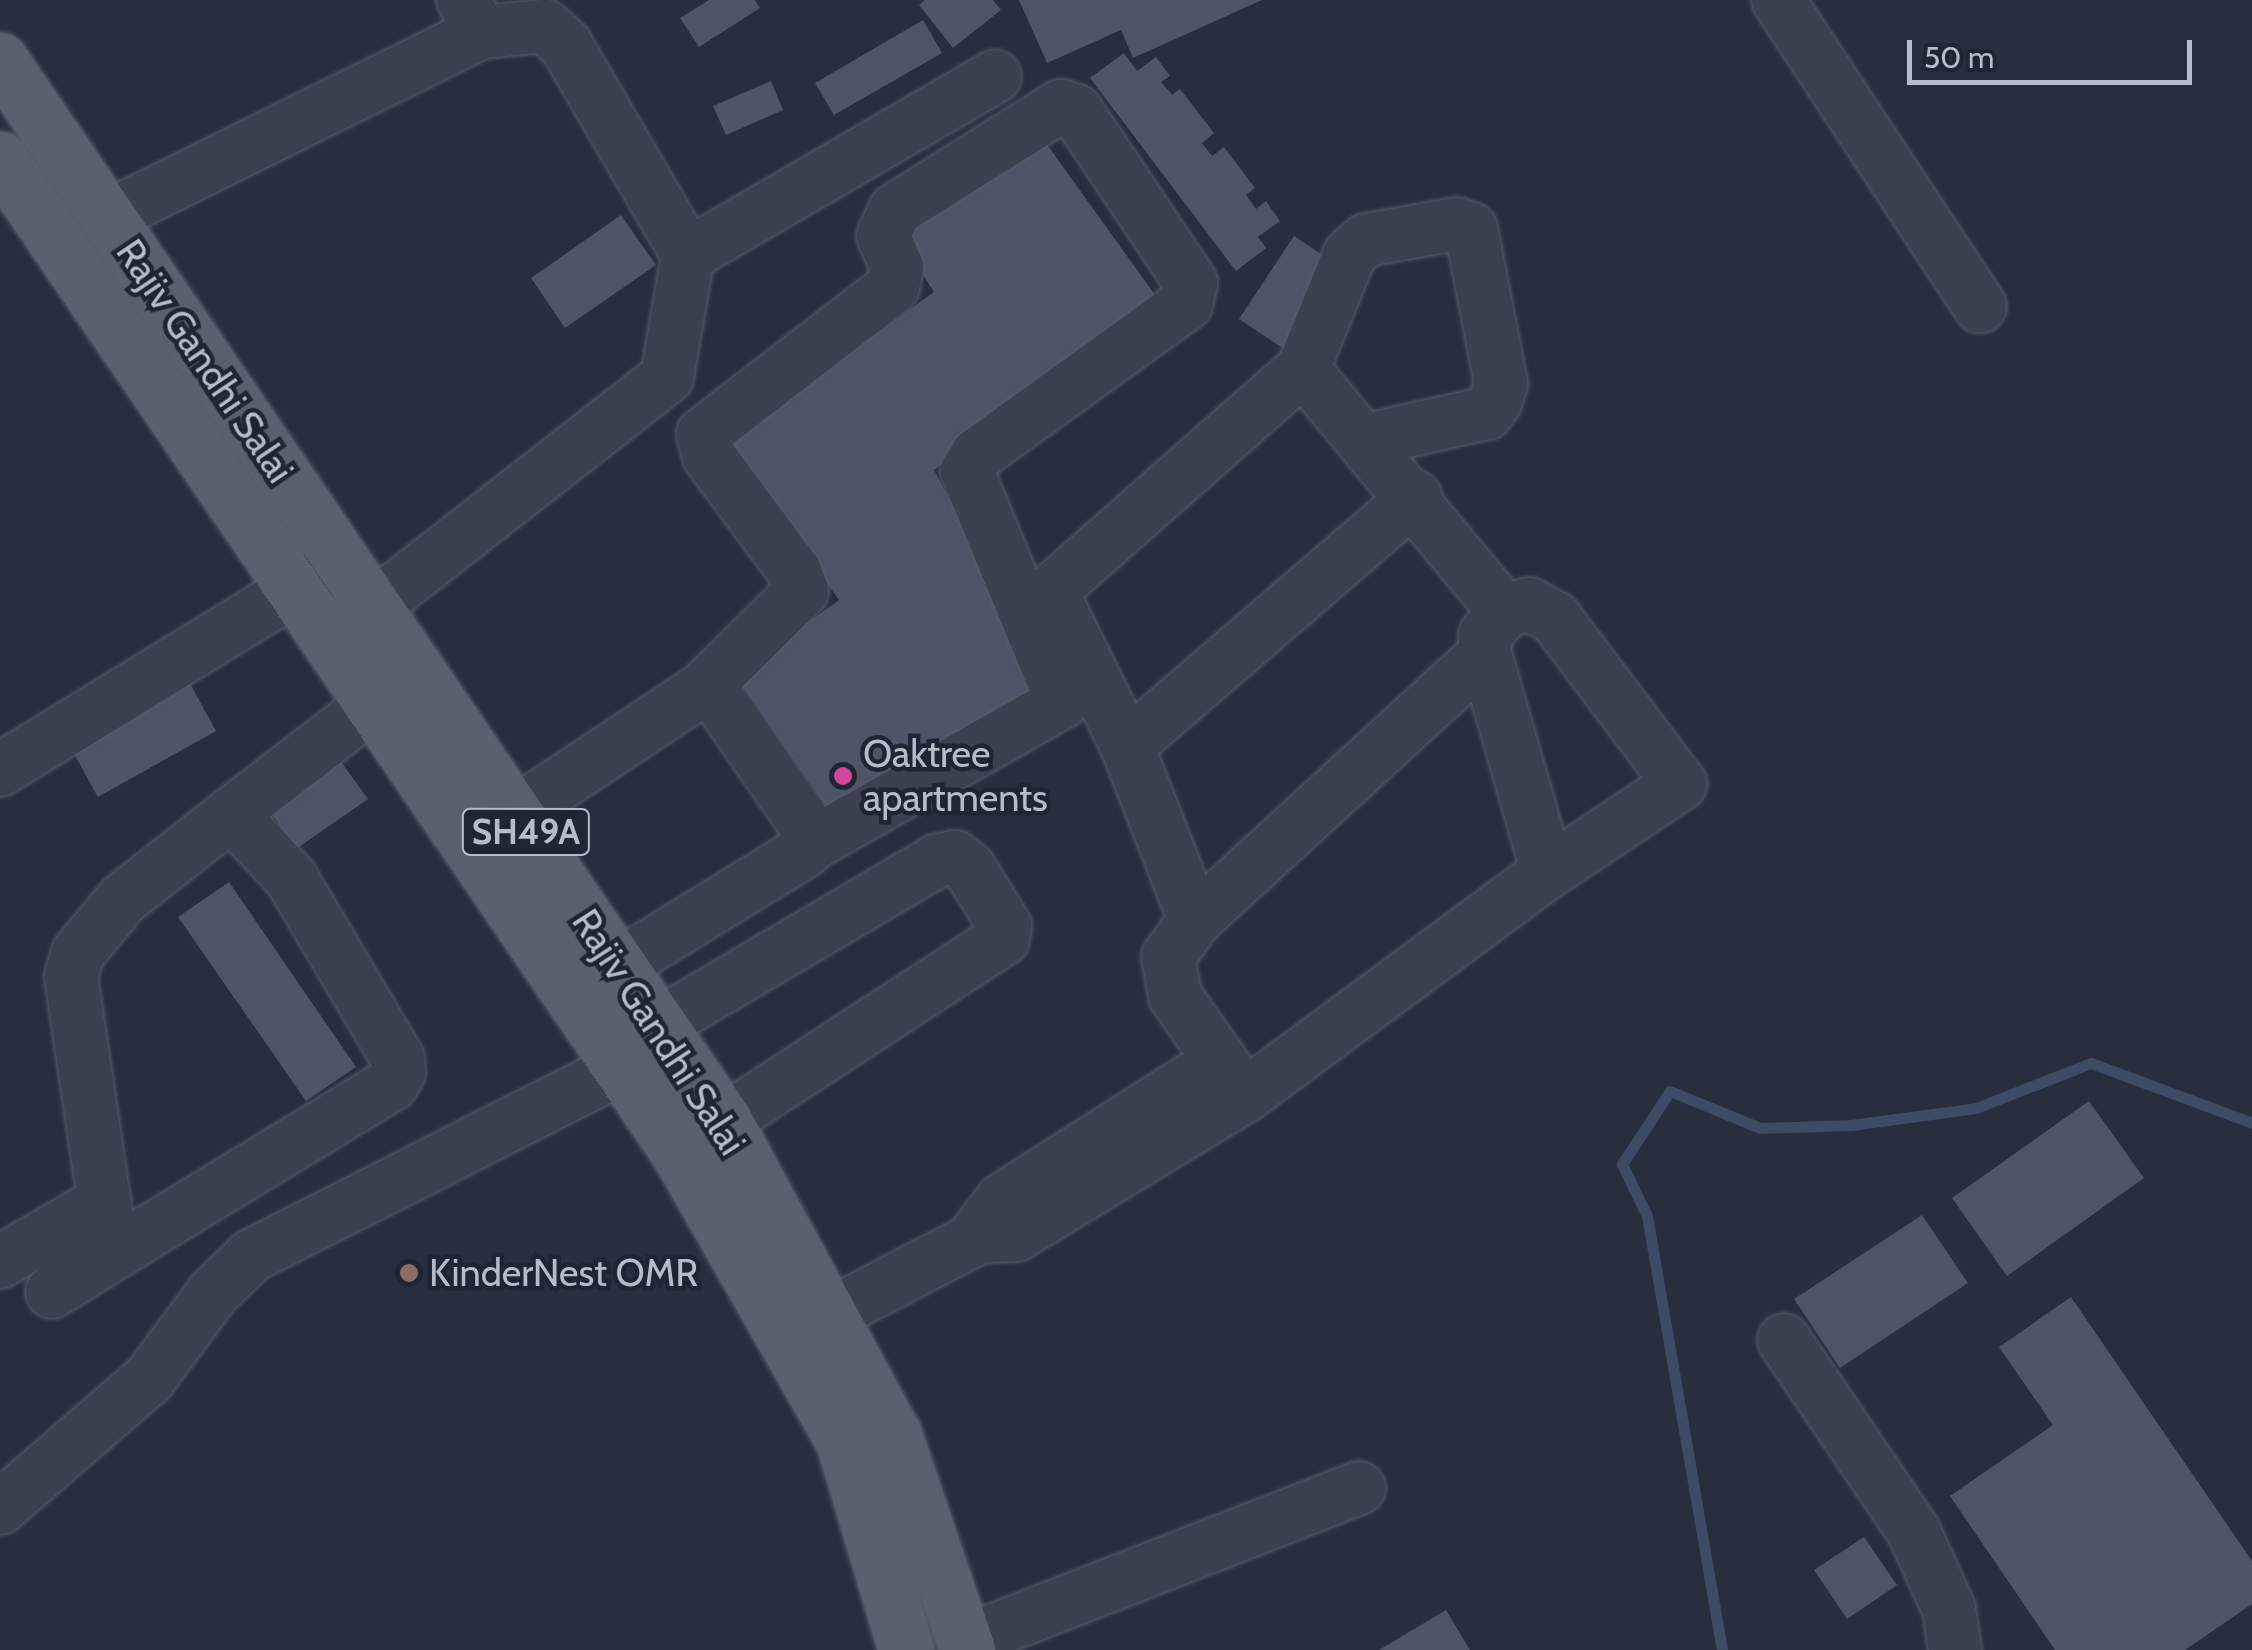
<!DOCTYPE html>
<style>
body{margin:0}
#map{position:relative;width:2252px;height:1650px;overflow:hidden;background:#272e3e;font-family:Cabin,sans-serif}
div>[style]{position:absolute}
.stream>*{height:11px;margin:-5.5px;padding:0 5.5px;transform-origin:5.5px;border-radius:5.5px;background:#3d4b66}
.building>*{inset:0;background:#4d5567}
.roads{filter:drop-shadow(0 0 2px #555c69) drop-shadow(0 0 2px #555c69)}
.minor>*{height:52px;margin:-26px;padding:0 26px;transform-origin:26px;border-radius:26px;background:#3b414e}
.major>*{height:55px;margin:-27.5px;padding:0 27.5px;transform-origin:27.5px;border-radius:27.5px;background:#59606e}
.dots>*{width:28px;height:28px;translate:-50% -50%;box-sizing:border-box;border:5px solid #1f2633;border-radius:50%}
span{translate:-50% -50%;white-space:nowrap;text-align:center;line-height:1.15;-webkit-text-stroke:9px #1f2633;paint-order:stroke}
.shield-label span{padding:2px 8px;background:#1f2633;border:2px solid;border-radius:8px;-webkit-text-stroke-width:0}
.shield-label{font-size:35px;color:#b7bcc9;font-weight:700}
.street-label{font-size:38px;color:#b7bcc9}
.poi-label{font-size:38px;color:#b7bcc9}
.left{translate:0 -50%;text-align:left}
.scale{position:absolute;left:1907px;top:40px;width:285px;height:45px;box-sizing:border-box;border:5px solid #b7bcc9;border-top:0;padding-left:12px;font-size:30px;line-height:35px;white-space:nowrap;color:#b7bcc9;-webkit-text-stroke:8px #1f2633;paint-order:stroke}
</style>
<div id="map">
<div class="stream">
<i style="left:1722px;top:1650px;width:440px;rotate:-99.8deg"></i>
<i style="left:1647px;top:1216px;width:58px;rotate:-115.7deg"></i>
<i style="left:1622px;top:1164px;width:87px;rotate:-56.7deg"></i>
<i style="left:1670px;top:1091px;width:97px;rotate:22.3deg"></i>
<i style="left:1760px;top:1128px;width:91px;rotate:-1.9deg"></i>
<i style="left:1851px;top:1125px;width:126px;rotate:-7.7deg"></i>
<i style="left:1976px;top:1108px;width:123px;rotate:-21.4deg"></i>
<i style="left:2091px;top:1063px;width:172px;rotate:20.4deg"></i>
</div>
<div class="building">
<i style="clip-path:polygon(709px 0,755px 0,760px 8px,699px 47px,680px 18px)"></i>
<i style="clip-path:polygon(925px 0,993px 0,1001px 10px,953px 48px,919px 5px)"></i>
<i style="clip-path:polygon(1019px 0,1262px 0,1133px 58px,1121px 30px,1047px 63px)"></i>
<i style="clip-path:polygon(923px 20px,942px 53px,834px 115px,815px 83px)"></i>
<i style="clip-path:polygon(1124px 53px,1137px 71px,1156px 57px,1170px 76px,1161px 82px,1172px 95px,1180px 89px,1214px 133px,1202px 143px,1212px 156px,1224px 147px,1255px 188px,1246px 195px,1256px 209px,1266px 201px,1280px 221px,1258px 237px,1266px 248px,1236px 271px,1090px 78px)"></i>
<i style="clip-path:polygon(771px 81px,783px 110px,726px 135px,713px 106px)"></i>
<i style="clip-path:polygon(1038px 132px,1163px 306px,934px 470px,1048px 683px,832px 815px,735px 675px,839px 600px,726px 442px,934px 292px,895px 231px)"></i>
<i style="clip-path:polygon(621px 215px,656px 265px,565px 328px,531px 278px)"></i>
<i style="clip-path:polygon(1294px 236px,1342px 268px,1287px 351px,1239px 319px)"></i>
<i style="clip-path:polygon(187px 678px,216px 731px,98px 797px,69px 745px)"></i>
<i style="clip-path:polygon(336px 755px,368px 799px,296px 849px,265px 804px)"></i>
<i style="clip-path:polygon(229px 882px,356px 1067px,306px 1101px,178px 917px)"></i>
<i style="clip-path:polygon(2089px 1101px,2144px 1178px,2007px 1276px,1952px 1198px)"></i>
<i style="clip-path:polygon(1922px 1215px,1968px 1283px,1840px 1368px,1794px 1299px)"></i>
<i style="clip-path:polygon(2071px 1297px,2252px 1561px,2252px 1604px,2185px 1650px,2055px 1650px,1950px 1496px,2053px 1425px,1999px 1347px)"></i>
<i style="clip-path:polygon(1864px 1537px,1897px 1585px,1847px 1619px,1814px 1570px)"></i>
<i style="clip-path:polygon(1446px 1610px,1470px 1650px,1379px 1650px)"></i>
</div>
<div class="roads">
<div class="minor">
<i style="left:1778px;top:0;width:367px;rotate:56.6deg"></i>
<i style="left:107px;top:217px;width:417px;rotate:-26.3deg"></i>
<i style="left:688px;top:255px;width:355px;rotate:-30.2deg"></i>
<i style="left:1303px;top:369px;width:316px;rotate:50.3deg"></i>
<i style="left:373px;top:607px;width:373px;rotate:-38deg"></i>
<i style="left:667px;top:377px;width:124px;rotate:-80.2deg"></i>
<i style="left:688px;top:255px;width:243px;rotate:-120.2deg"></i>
<i style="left:566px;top:45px;width:28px;rotate:-138deg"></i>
<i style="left:545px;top:26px;width:64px;rotate:174.6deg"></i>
<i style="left:481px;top:32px;width:37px;rotate:-119deg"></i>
<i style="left:703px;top:689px;width:139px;rotate:-44.7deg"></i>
<i style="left:802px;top:591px;width:20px;rotate:-110deg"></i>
<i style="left:795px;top:572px;width:144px;rotate:-126.6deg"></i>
<i style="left:709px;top:456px;width:23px;rotate:-105deg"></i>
<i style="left:703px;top:434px;width:240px;rotate:-37.7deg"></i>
<i style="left:893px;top:287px;width:20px;rotate:-79deg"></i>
<i style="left:897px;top:267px;width:34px;rotate:-114deg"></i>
<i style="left:883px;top:236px;width:29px;rotate:-65deg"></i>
<i style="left:895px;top:210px;width:196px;rotate:-32.1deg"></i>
<i style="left:1061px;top:106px;width:16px;rotate:18deg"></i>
<i style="left:1076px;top:111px;width:207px;rotate:56.2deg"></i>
<i style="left:1191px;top:283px;width:22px;rotate:103deg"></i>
<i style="left:1186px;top:304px;width:258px;rotate:144.2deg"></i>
<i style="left:977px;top:455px;width:19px;rotate:122deg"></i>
<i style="left:967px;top:471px;width:250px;rotate:67.6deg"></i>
<i style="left:1062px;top:702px;width:290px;rotate:150.4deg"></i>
<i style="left:1127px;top:746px;width:173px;rotate:-116.1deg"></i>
<i style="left:1051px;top:591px;width:336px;rotate:-41.4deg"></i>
<i style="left:1303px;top:369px;width:124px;rotate:-67.8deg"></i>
<i style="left:1350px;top:254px;width:21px;rotate:-41deg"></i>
<i style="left:1366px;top:240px;width:92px;rotate:-10deg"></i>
<i style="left:1457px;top:224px;width:15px;rotate:20deg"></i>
<i style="left:1471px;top:229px;width:158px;rotate:79deg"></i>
<i style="left:1501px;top:384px;width:19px;rotate:108deg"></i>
<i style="left:1495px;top:402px;width:14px;rotate:126deg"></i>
<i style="left:1487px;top:413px;width:124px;rotate:167.4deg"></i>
<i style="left:0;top:770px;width:388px;rotate:-31.5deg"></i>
<i style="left:231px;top:814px;width:88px;rotate:46.8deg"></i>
<i style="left:291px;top:878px;width:210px;rotate:59.4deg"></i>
<i style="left:398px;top:1059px;width:13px;rotate:86deg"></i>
<i style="left:399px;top:1072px;width:14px;rotate:120deg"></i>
<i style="left:392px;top:1084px;width:306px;rotate:148.7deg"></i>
<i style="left:131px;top:1243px;width:18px;rotate:-153deg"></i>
<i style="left:115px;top:1235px;width:17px;rotate:-118deg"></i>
<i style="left:107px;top:1220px;width:246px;rotate:-98.4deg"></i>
<i style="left:71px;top:977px;width:25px;rotate:-74deg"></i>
<i style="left:78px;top:953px;width:70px;rotate:-50.2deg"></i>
<i style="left:123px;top:899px;width:137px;rotate:-38.2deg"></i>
<i style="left:231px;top:814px;width:180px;rotate:-37.6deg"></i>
<i style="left:514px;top:814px;width:227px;rotate:-33.5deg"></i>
<i style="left:703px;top:689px;width:19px;rotate:35deg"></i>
<i style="left:719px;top:700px;width:142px;rotate:55.3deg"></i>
<i style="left:800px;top:817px;width:20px;rotate:63deg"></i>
<i style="left:809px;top:835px;width:16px;rotate:104deg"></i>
<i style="left:805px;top:851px;width:220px;rotate:148.4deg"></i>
<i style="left:1195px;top:920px;width:187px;rotate:-111.3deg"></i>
<i style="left:1127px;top:746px;width:381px;rotate:-40.8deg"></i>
<i style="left:658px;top:1025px;width:323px;rotate:-30.5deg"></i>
<i style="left:936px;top:861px;width:19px;rotate:-12deg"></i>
<i style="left:955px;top:857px;width:18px;rotate:38deg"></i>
<i style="left:969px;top:868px;width:68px;rotate:58.2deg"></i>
<i style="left:1005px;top:926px;width:13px;rotate:99deg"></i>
<i style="left:1003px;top:939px;width:333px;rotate:146.9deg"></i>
<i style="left:1245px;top:1096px;width:122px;rotate:-125deg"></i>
<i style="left:1175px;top:996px;width:40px;rotate:-100deg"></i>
<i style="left:1168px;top:957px;width:46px;rotate:-53.9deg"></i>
<i style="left:1195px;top:920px;width:394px;rotate:-42.5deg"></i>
<i style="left:977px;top:1237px;width:39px;rotate:-3deg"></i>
<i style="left:1016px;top:1235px;width:268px;rotate:-31.3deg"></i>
<i style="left:1245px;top:1096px;width:377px;rotate:-36.5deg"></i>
<i style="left:1548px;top:872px;width:159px;rotate:-33.7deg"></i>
<i style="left:1680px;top:784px;width:208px;rotate:-127deg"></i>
<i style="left:1555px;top:618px;width:30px;rotate:-152deg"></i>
<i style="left:1529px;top:604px;width:25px;rotate:162deg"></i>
<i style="left:1505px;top:612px;width:30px;rotate:131deg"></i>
<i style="left:1485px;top:635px;width:19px;rotate:90deg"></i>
<i style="left:1485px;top:654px;width:227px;rotate:73.9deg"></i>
<i style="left:0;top:1262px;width:121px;rotate:-30.2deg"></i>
<i style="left:52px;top:1292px;width:93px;rotate:-31.8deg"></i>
<i style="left:829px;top:1315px;width:160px;rotate:-27.5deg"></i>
<i style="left:971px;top:1241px;width:51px;rotate:-52.9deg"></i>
<i style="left:1002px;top:1200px;width:259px;rotate:-32.5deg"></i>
<i style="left:1784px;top:1340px;width:232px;rotate:55.9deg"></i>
<i style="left:1914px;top:1532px;width:85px;rotate:65.6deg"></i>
<i style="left:1949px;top:1609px;width:41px;rotate:81.7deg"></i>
<i style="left:0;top:1508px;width:197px;rotate:-40.9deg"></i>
<i style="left:149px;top:1379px;width:107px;rotate:-53.3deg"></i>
<i style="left:213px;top:1293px;width:53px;rotate:-44.2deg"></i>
<i style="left:251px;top:1256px;width:415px;rotate:-26.9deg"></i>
<i style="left:964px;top:1642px;width:424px;rotate:-21.3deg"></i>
</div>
<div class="major">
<i style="left:0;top:60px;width:1284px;rotate:55.69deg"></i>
<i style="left:724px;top:1121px;width:357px;rotate:61.6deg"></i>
<i style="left:894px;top:1435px;width:227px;rotate:71.2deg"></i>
<i style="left:0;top:159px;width:1204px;rotate:55.66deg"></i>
<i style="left:679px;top:1153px;width:331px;rotate:60.3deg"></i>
<i style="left:843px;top:1440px;width:219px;rotate:73.3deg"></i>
</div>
</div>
<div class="dots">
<i style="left:843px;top:776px;background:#d1479c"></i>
<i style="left:409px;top:1273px;background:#8d6e63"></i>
</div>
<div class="shield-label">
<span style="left:526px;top:832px">SH49A</span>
</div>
<div class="street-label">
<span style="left:205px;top:361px;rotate:56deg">Rajiv Gandhi Salai</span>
<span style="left:659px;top:1032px;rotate:57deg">Rajiv Gandhi Salai</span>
</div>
<div class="poi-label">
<span class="left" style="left:863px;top:776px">Oaktree<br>apartments</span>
<span class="left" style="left:429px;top:1273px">KinderNest OMR</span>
</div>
<div class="scale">50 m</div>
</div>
